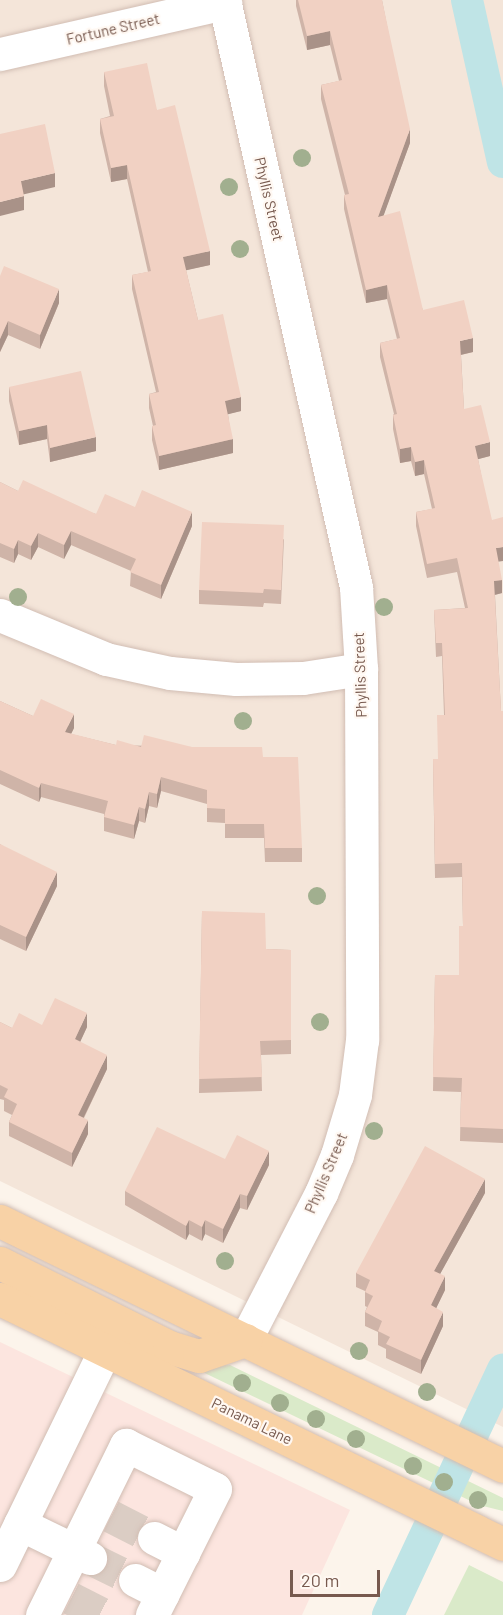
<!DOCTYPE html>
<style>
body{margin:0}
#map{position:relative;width:503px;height:1615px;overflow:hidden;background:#fcf4eb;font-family:Barlow,sans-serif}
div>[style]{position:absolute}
.residential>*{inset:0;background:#f4e5d9}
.commercial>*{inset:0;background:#fce5df}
.green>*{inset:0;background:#daeac9}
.canal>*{height:32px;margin:-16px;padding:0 16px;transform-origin:16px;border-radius:16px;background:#bfe4e6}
.minor-tunnel>*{height:33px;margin-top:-16.5px;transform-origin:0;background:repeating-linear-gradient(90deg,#dbcdc4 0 33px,transparent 0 49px)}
.roads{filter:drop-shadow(0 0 2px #d1bdb3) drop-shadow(0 0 2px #d1bdb3)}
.minor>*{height:33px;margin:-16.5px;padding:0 16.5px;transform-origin:16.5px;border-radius:16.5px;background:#fff}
.major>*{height:33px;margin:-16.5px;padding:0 16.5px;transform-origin:16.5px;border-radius:16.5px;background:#f8d2a6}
.trees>*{width:18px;height:18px;margin:-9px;border-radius:50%;background:#a1af8f}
.wall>*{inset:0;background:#cfb4a8}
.shaded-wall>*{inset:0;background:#a99288}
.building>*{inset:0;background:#f1d1c3}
span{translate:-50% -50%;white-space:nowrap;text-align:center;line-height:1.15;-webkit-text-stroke:4.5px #fff8f2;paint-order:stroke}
.street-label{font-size:15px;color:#77594e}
.scale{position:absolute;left:290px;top:1570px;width:90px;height:27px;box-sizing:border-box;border:3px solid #77594e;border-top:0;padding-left:8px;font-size:18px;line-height:21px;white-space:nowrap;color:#77594e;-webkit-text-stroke:4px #fff8f2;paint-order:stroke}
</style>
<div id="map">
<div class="residential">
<i style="clip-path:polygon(0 0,503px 0,503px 1427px,0 1181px)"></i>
</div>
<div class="commercial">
<i style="clip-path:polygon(0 1342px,350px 1510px,302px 1615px,0 1615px)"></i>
</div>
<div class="green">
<i style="clip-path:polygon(159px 1351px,211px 1366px,230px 1365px,503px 1498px,503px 1511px,479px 1505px)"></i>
<i style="clip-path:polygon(469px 1565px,503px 1582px,503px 1615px,444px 1615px)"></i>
</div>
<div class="canal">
<i style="left:467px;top:0;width:166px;rotate:77.5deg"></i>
<i style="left:388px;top:1615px;width:271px;rotate:-64.9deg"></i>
</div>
<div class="minor-tunnel">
<i style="left:111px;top:1516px;width:48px;rotate:27.1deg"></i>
<i style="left:90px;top:1558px;width:50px;rotate:26.1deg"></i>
<i style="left:71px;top:1598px;width:38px;rotate:27deg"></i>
</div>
<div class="roads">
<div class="minor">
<i style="left:224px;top:0;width:602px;rotate:77.33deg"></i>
<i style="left:356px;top:587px;width:82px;rotate:86.5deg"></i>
<i style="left:361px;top:669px;width:371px;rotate:89.8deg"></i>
<i style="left:362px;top:1040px;width:55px;rotate:97.3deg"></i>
<i style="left:355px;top:1095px;width:63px;rotate:106.7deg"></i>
<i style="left:337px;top:1155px;width:41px;rotate:112.8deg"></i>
<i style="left:321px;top:1193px;width:165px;rotate:117.3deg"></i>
<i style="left:0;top:54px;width:231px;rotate:-12.8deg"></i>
<i style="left:0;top:615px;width:115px;rotate:22.5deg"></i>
<i style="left:106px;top:659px;width:66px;rotate:12.3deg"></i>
<i style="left:170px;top:673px;width:66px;rotate:5.2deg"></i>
<i style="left:236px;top:679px;width:67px;rotate:-0.9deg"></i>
<i style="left:303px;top:678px;width:59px;rotate:-8.8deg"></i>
<i style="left:20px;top:1524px;width:78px;rotate:25.9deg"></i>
<i style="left:154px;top:1538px;width:33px;rotate:27deg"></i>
<i style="left:0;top:1565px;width:239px;rotate:-64deg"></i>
<i style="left:135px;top:1580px;width:31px;rotate:27deg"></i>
<i style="left:42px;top:1615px;width:190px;rotate:-63.7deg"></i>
<i style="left:126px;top:1445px;width:99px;rotate:26.3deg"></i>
<i style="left:215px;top:1489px;width:141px;rotate:116.6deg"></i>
</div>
<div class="major">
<i style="left:0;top:1221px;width:559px;rotate:25.97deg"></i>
<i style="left:0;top:1263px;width:189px;rotate:26.4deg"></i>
<i style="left:169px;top:1347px;width:31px;rotate:17deg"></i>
<i style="left:199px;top:1356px;width:49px;rotate:-19.2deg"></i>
<i style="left:0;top:1299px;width:559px;rotate:25.97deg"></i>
</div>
</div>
<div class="trees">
<i style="left:302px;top:158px"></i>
<i style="left:229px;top:187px"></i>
<i style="left:240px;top:249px"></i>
<i style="left:18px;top:597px"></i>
<i style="left:384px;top:607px"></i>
<i style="left:243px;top:721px"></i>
<i style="left:317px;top:896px"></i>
<i style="left:320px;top:1022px"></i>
<i style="left:374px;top:1131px"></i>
<i style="left:225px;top:1261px"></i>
<i style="left:359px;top:1351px"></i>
<i style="left:242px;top:1383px"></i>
<i style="left:427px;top:1392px"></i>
<i style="left:280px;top:1403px"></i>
<i style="left:316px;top:1419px"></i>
<i style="left:356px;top:1439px"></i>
<i style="left:413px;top:1466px"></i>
<i style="left:444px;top:1482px"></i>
<i style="left:478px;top:1500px"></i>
</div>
<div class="wall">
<i style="clip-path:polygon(296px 0,382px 0,410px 143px,383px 216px,423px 310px,473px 352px,461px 355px,464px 409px,490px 456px,478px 459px,498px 562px,502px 593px,495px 595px,501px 711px,503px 711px,503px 1143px,460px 1141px,461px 1092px,433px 1091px,435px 975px,459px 975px,463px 926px,462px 877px,435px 878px,433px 759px,438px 759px,444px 715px,442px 656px,436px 657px,434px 610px,465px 608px,457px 572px,427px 578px,416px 526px,416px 512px,432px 509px,424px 474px,415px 476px,411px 461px,400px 463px,393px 429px,393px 415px,394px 414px,380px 357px,380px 343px,397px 339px,387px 299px,366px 303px,344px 209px,344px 195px,345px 195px,321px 99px,321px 85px,339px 81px,330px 45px,307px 50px,296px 6px)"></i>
<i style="clip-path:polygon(104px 72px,157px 110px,210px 265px,186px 270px,198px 320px,241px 411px,228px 414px,233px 453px,159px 470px,152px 440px,152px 426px,153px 426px,149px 408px,149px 394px,156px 392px,132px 289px,132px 275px,148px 272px,127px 179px,111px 182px,100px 133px,100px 119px,110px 116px,104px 86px)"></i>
<i style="clip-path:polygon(0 276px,59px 303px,40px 349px,8px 335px,0 352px)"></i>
<i style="clip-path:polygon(9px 387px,96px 451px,50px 462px,47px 439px,19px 445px,9px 401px)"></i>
<i style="clip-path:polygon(0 482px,18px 491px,96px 514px,135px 507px,192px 526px,161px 599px,130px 586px,131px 571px,71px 545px,64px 559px,38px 547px,31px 560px,18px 554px,14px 563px,0 557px)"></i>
<i style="clip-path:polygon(284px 539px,281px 604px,264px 603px,263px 607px,199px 604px,199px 590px)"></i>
<i style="clip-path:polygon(0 701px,33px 716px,74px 728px,71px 734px,116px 745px,192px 747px,263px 757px,302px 848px,302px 862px,265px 862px,264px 838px,225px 838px,225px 823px,207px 822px,207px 804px,161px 791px,157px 808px,149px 806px,145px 823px,139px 821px,134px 839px,104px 831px,104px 814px,41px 797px,39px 802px,0 784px)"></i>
<i style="clip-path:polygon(0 844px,57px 886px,26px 951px,0 939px)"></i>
<i style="clip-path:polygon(202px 911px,266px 949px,291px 950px,291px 1054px,261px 1055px,262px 1091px,199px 1093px)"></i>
<i style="clip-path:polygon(0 1022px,12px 1028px,42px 1025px,87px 1027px,80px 1042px,107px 1069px,84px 1118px,88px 1134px,72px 1167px,9px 1136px,9px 1122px,12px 1115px,4px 1111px,4px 1100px,0 1099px)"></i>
<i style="clip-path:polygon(225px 1159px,269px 1165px,247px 1210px,240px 1208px,223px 1243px,205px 1234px,202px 1241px,189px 1234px,186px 1240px,125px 1205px,125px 1191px)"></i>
<i style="clip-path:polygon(485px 1193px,440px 1274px,445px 1290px,436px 1308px,443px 1326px,421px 1374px,386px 1358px,386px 1349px,378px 1345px,378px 1332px,365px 1326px,365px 1312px,367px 1307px,365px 1306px,365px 1291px,356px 1287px,356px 1273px)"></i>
</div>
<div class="shaded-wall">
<i style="clip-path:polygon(330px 31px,330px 45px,307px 50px,307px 36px)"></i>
<i style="clip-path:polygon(410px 129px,410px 143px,378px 231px,378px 217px)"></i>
<i style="clip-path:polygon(127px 165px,127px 179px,111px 182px,111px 168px)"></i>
<i style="clip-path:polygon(55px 173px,55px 187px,21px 195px,21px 181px)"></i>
<i style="clip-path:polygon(24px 196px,24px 210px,0 216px,0 202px)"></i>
<i style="clip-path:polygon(210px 251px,210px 265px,183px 271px,183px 257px)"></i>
<i style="clip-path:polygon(387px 285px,387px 299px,366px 303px,366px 290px)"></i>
<i style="clip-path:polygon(59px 289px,59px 303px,40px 349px,40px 335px)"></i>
<i style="clip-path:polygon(8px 321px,8px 335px,0 352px,0 339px)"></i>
<i style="clip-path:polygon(473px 338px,473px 352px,460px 355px,460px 341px)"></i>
<i style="clip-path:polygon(241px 397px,241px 411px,225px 415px,225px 401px)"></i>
<i style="clip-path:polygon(47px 425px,47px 439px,19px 445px,19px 431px)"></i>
<i style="clip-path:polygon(96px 437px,96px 451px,50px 462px,50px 448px)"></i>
<i style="clip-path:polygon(233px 439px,233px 453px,159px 470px,159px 456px)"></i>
<i style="clip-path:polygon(490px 442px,490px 456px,475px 460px,475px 446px)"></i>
<i style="clip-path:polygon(411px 447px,411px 461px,400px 463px,400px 449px)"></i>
<i style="clip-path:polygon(424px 460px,424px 474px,415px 476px,415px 462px)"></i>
<i style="clip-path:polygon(192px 512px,192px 526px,161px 599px,161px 585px)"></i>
<i style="clip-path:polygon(71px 531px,71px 545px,64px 559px,64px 545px)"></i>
<i style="clip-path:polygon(38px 533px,38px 547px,31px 560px,31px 546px)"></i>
<i style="clip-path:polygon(18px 540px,18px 554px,14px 563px,14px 549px)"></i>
<i style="clip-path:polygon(503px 547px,503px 561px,496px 562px,496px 548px)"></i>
<i style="clip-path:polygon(502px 580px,502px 593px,494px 595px,494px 581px)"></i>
<i style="clip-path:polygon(74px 714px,74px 728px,65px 746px,65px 732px)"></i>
<i style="clip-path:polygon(161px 777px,161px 791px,157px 808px,157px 794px)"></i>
<i style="clip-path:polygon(41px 783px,41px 797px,39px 802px,39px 788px)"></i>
<i style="clip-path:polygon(149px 792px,149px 806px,145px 823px,145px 809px)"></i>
<i style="clip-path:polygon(139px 807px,139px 821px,134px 839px,134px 825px)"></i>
<i style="clip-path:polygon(57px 872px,57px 886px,26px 951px,26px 937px)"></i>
<i style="clip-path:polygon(87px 1013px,87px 1027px,75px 1053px,75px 1039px)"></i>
<i style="clip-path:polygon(107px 1055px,107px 1069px,78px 1129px,78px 1115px)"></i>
<i style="clip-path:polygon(88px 1120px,88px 1134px,72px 1167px,72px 1153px)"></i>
<i style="clip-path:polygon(269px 1151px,269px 1165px,247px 1210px,247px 1196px)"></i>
<i style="clip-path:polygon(485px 1179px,485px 1193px,434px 1285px,434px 1271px)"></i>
<i style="clip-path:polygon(240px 1194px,240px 1208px,223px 1243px,223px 1229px)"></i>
<i style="clip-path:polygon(189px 1220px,189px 1234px,186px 1240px,186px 1226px)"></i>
<i style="clip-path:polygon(205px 1220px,205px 1234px,202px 1241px,202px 1227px)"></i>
<i style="clip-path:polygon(445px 1276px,445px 1290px,431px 1319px,431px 1305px)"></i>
<i style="clip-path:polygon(443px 1312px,443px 1326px,421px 1374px,421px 1360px)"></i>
</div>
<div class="building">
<i style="clip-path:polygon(298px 0,382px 0,410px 129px,378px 217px,400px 211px,423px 310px,464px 300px,473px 338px,460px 341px,464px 409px,481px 405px,490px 442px,475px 446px,492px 520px,503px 517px,503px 547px,496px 548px,502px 580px,494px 581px,501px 711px,503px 711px,503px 1129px,460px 1127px,462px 1078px,433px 1077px,435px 975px,459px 975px,459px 926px,463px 926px,462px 863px,435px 864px,433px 759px,438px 759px,437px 715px,445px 715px,442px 643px,436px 643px,434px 610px,468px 608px,457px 558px,427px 564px,416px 512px,435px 508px,424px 460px,415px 462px,411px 447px,400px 449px,393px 415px,397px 414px,380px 343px,400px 338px,387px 285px,366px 290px,344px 195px,349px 194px,321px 85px,342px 80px,330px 31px,307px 36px)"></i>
<i style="clip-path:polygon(147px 63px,157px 110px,175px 105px,210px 251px,183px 257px,198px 320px,223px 314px,241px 397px,225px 401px,233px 439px,159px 456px,152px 426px,156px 425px,149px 394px,159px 392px,132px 275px,151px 271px,127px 165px,111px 168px,100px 119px,114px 116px,104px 72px)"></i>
<i style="clip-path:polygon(45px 124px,55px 173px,21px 181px,24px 196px,0 202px,0 134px)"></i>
<i style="clip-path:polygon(4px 266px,59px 289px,40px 335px,8px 321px,0 339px,0 276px)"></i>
<i style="clip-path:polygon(81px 371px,96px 437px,50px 448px,47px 425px,19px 431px,9px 387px)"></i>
<i style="clip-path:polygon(23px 480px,96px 514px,105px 494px,135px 507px,142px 490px,192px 512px,161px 585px,130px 572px,136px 559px,71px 531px,64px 545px,38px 533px,31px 546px,18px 540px,14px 549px,0 543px,0 482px,18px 491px)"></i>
<i style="clip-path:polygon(202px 522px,284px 525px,281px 590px,264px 589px,263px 593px,199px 590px)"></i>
<i style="clip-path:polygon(41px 699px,74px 714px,65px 732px,116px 745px,117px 740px,141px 747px,144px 735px,192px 747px,262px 747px,263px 757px,298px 757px,302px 848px,265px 848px,264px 824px,225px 824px,225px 809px,207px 808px,207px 790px,161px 777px,157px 794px,149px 792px,145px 809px,139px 807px,134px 825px,104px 817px,108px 801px,41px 783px,39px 788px,0 770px,0 701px,33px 716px)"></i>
<i style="clip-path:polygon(0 844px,57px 872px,26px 937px,0 925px)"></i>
<i style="clip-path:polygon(202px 911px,265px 913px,266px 949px,291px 950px,291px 1040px,260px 1041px,262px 1077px,199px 1079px)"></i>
<i style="clip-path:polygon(55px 998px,87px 1013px,75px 1039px,107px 1055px,78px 1115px,88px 1120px,72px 1153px,9px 1122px,17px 1104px,4px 1097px,8px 1089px,0 1085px,0 1022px,12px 1028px,19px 1013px,42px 1025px)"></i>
<i style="clip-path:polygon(157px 1127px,225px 1159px,237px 1135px,269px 1151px,247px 1196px,240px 1194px,223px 1229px,205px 1220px,202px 1227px,189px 1220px,186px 1226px,125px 1191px)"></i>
<i style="clip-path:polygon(425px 1146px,485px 1179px,434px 1271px,445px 1276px,431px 1305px,443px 1312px,421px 1360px,386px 1344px,390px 1337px,378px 1331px,382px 1321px,365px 1312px,373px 1296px,365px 1292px,370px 1280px,356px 1273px)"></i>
</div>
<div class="street-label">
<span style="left:113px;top:29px;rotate:-13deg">Fortune Street</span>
<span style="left:269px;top:199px;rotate:77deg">Phyllis Street</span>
<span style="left:360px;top:675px;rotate:-92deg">Phyllis Street</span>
<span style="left:326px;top:1173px;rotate:-67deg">Phyllis Street</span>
<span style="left:252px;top:1421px;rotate:26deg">Panama Lane</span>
</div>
<div class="scale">20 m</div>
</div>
